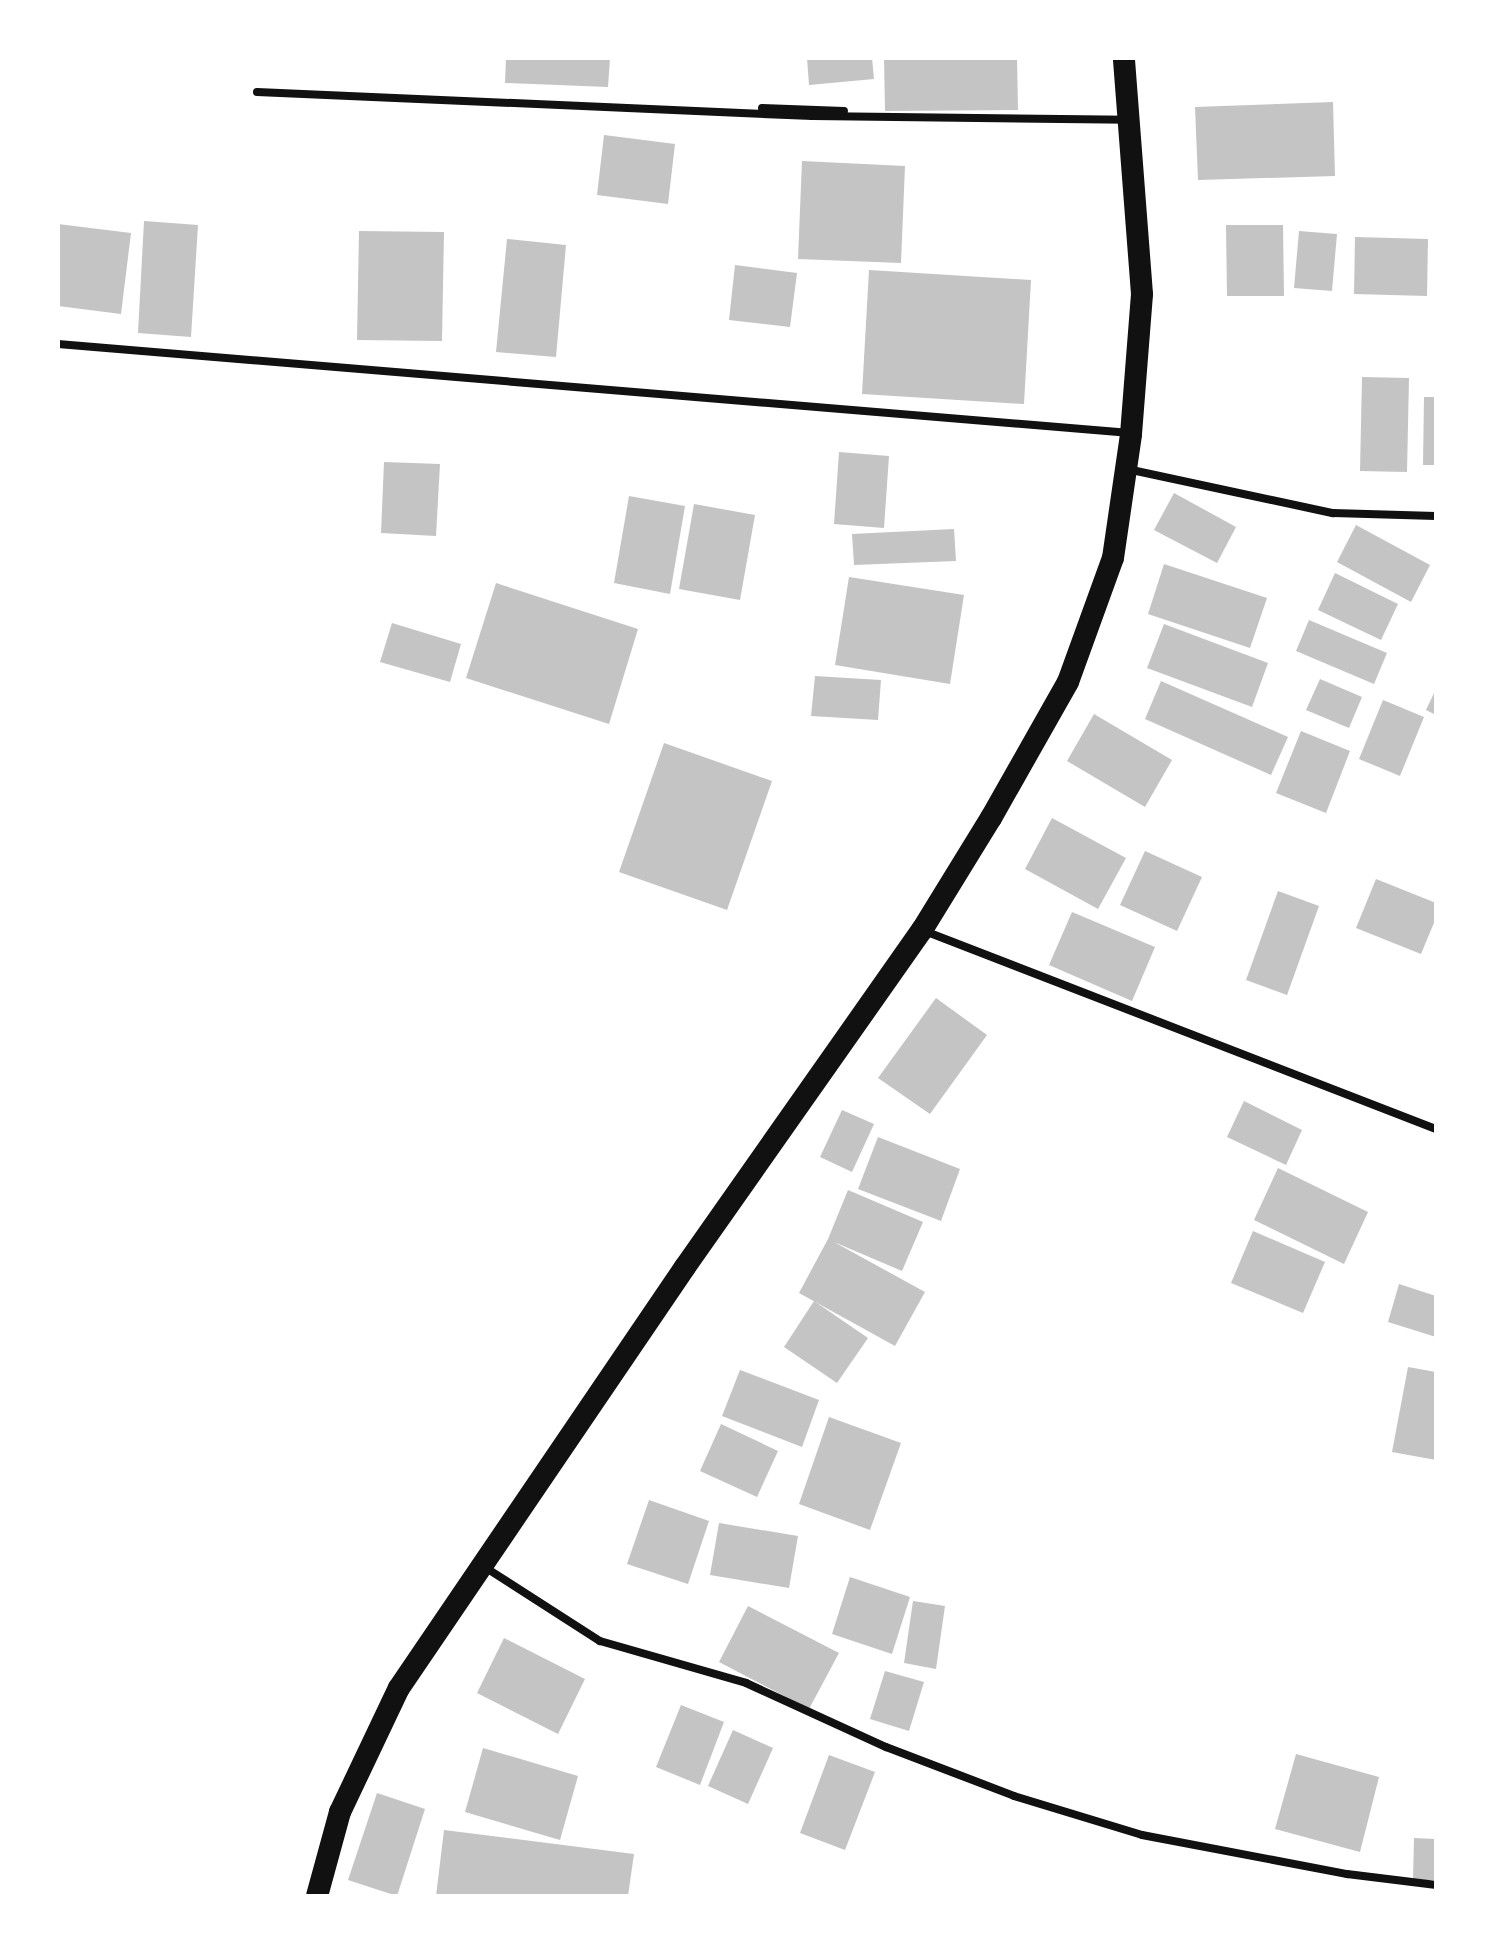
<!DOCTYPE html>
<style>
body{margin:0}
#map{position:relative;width:1494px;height:1954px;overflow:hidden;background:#fff;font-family:"IBM Plex Serif",serif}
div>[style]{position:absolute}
.building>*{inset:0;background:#c4c4c4}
.minor>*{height:8px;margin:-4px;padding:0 4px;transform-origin:4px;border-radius:4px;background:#111}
.trunk>*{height:22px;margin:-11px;padding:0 11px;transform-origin:11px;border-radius:11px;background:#111}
span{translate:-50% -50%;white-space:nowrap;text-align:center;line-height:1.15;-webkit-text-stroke:7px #fff;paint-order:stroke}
.frame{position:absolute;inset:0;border:60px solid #fff;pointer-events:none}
</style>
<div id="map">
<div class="building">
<i style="clip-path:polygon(506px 58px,610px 58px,608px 87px,505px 83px)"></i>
<i style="clip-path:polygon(807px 58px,872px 58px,874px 79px,809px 85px)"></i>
<i style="clip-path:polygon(884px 58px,1017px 58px,1018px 110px,885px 111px)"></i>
<i style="clip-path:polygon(1333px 102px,1335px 176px,1198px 180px,1195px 107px)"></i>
<i style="clip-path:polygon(604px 135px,675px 144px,668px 204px,597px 195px)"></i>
<i style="clip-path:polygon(802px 161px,905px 166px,901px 263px,798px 259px)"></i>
<i style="clip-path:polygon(144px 221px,198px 225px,191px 337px,138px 333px)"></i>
<i style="clip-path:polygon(58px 224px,131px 233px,121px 314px,58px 306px)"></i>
<i style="clip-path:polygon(1226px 225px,1283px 225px,1284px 296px,1227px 296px)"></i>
<i style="clip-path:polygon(359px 231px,444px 232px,442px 341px,357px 340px)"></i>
<i style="clip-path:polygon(1299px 231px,1337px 234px,1332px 291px,1294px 288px)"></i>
<i style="clip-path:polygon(1355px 237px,1428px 239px,1427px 296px,1354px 294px)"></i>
<i style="clip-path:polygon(507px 239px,566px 245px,556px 357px,496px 352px)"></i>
<i style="clip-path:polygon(735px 265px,797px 273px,790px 327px,729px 320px)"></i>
<i style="clip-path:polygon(869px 270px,1031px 280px,1024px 404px,862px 394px)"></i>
<i style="clip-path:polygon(1362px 377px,1409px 378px,1407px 472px,1360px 471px)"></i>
<i style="clip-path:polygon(1424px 397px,1436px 397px,1436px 465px,1423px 465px)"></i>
<i style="clip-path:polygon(839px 452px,889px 456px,884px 528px,834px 524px)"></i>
<i style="clip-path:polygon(384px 462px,440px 464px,436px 536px,381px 533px)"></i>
<i style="clip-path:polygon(1174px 493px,1236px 527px,1217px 563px,1154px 530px)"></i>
<i style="clip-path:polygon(629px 496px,685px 506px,670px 594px,614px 583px)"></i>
<i style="clip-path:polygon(694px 504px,755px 515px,740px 600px,679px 589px)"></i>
<i style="clip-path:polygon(1356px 525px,1430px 565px,1411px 602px,1337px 562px)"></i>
<i style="clip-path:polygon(954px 529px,956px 561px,854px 565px,852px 534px)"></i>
<i style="clip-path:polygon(1164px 564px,1267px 598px,1250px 648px,1148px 614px)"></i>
<i style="clip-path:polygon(1335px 573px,1398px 604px,1381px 640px,1318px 610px)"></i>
<i style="clip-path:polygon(849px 577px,964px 595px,950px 684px,835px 665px)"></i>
<i style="clip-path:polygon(496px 583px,638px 629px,609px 724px,466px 678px)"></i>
<i style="clip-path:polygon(1309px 620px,1387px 653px,1374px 684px,1296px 651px)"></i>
<i style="clip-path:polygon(392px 623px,461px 644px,450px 682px,380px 662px)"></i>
<i style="clip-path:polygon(1164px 624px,1268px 663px,1252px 707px,1147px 668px)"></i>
<i style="clip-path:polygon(815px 676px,881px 680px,878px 720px,811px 716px)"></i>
<i style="clip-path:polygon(1320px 679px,1362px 697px,1349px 728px,1306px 710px)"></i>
<i style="clip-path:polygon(1161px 681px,1288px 737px,1271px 775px,1145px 719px)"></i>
<i style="clip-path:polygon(1436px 689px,1436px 715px,1426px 710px)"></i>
<i style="clip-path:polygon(1383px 700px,1424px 717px,1400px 776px,1359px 759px)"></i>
<i style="clip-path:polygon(1094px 714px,1172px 760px,1145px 807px,1067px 761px)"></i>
<i style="clip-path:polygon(1301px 731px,1350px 751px,1326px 813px,1276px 793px)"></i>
<i style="clip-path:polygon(664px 743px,772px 781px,727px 910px,619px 872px)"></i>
<i style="clip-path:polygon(1052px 818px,1126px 858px,1098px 909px,1025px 869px)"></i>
<i style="clip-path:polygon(1145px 851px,1202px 877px,1177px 931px,1120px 905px)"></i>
<i style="clip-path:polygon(1376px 879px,1436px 903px,1436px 918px,1421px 954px,1356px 928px)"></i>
<i style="clip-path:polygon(1278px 891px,1319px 906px,1287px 995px,1246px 980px)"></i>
<i style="clip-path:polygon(1072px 912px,1155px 947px,1132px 1001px,1049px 965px)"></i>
<i style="clip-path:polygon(936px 998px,987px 1035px,930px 1114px,878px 1078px)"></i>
<i style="clip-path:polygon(1244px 1101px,1302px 1130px,1286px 1165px,1227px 1137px)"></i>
<i style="clip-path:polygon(842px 1110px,874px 1124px,852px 1172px,820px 1157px)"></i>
<i style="clip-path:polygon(878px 1137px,960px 1169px,941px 1221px,858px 1189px)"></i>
<i style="clip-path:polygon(1278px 1168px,1368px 1212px,1344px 1264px,1254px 1220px)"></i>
<i style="clip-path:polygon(848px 1190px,923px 1222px,902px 1271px,834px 1242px,925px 1292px,895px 1346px,799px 1293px,828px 1239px)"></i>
<i style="clip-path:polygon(1253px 1231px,1325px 1262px,1303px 1313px,1231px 1283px)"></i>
<i style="clip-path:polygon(1399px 1284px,1436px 1296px,1436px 1337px,1388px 1322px)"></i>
<i style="clip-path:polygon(814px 1301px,868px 1338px,837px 1383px,784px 1347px)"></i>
<i style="clip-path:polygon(1408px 1367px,1436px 1372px,1436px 1460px,1392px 1452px)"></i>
<i style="clip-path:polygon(740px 1370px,819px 1400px,802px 1447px,722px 1416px)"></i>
<i style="clip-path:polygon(829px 1417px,901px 1443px,870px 1530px,799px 1504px)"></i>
<i style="clip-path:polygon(721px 1424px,778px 1451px,757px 1497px,700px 1471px)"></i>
<i style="clip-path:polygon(649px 1500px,709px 1521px,688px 1584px,627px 1564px)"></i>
<i style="clip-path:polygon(719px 1523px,798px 1536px,789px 1588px,710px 1575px)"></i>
<i style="clip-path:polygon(850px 1577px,910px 1597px,892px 1654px,832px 1634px)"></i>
<i style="clip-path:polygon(913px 1601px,945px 1606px,936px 1669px,904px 1663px)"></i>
<i style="clip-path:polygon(748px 1606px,839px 1653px,809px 1709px,719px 1662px)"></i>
<i style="clip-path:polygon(504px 1638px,585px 1679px,558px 1734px,477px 1693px)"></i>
<i style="clip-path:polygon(885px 1671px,924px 1682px,909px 1731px,870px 1719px)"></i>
<i style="clip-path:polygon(681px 1705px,724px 1722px,700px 1785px,656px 1767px)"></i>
<i style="clip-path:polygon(733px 1730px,773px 1748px,748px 1804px,708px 1786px)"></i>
<i style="clip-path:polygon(483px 1748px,578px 1776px,560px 1840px,465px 1812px)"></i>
<i style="clip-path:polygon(1296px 1754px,1379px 1777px,1360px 1852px,1275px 1829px)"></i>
<i style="clip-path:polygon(829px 1755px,875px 1772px,845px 1850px,800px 1833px)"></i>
<i style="clip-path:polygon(377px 1793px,425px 1809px,397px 1896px,348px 1880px)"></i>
<i style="clip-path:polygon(444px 1830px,634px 1854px,628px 1896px,436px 1896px)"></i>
<i style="clip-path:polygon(1414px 1838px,1436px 1839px,1436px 1880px,1413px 1880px)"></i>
</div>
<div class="minor">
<i style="left:257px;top:92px;width:556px;rotate:2.48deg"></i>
<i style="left:812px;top:116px;width:316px;rotate:0.7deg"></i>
<i style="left:762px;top:108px;width:82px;rotate:2.1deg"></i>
<i style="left:58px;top:344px;width:1076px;rotate:4.75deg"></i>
<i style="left:1127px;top:469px;width:211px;rotate:12.1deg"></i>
<i style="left:1333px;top:513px;width:103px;rotate:1.7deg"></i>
<i style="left:922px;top:930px;width:551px;rotate:21.16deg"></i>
<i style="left:483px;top:1566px;width:139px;rotate:32.7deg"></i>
<i style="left:600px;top:1641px;width:152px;rotate:16deg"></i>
<i style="left:746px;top:1683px;width:154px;rotate:24.6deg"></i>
<i style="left:886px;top:1747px;width:137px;rotate:20.9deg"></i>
<i style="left:1014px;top:1796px;width:134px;rotate:16.9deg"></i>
<i style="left:1142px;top:1835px;width:209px;rotate:10.8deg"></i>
<i style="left:1347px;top:1874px;width:90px;rotate:7deg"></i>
</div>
<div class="trunk">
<i style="left:317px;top:1896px;width:87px;rotate:-74.7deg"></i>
<i style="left:340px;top:1812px;width:137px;rotate:-64.6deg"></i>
<i style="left:399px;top:1688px;width:509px;rotate:-55.81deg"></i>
<i style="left:685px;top:1267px;width:412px;rotate:-54.9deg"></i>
<i style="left:922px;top:930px;width:132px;rotate:-58.4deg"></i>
<i style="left:991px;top:818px;width:156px;rotate:-60.5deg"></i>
<i style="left:1068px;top:682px;width:132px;rotate:-70.1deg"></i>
<i style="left:1113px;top:558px;width:125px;rotate:-81.7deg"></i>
<i style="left:1131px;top:434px;width:140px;rotate:-85.5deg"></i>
<i style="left:1142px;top:294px;width:237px;rotate:-94.4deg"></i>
</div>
<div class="frame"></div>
</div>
